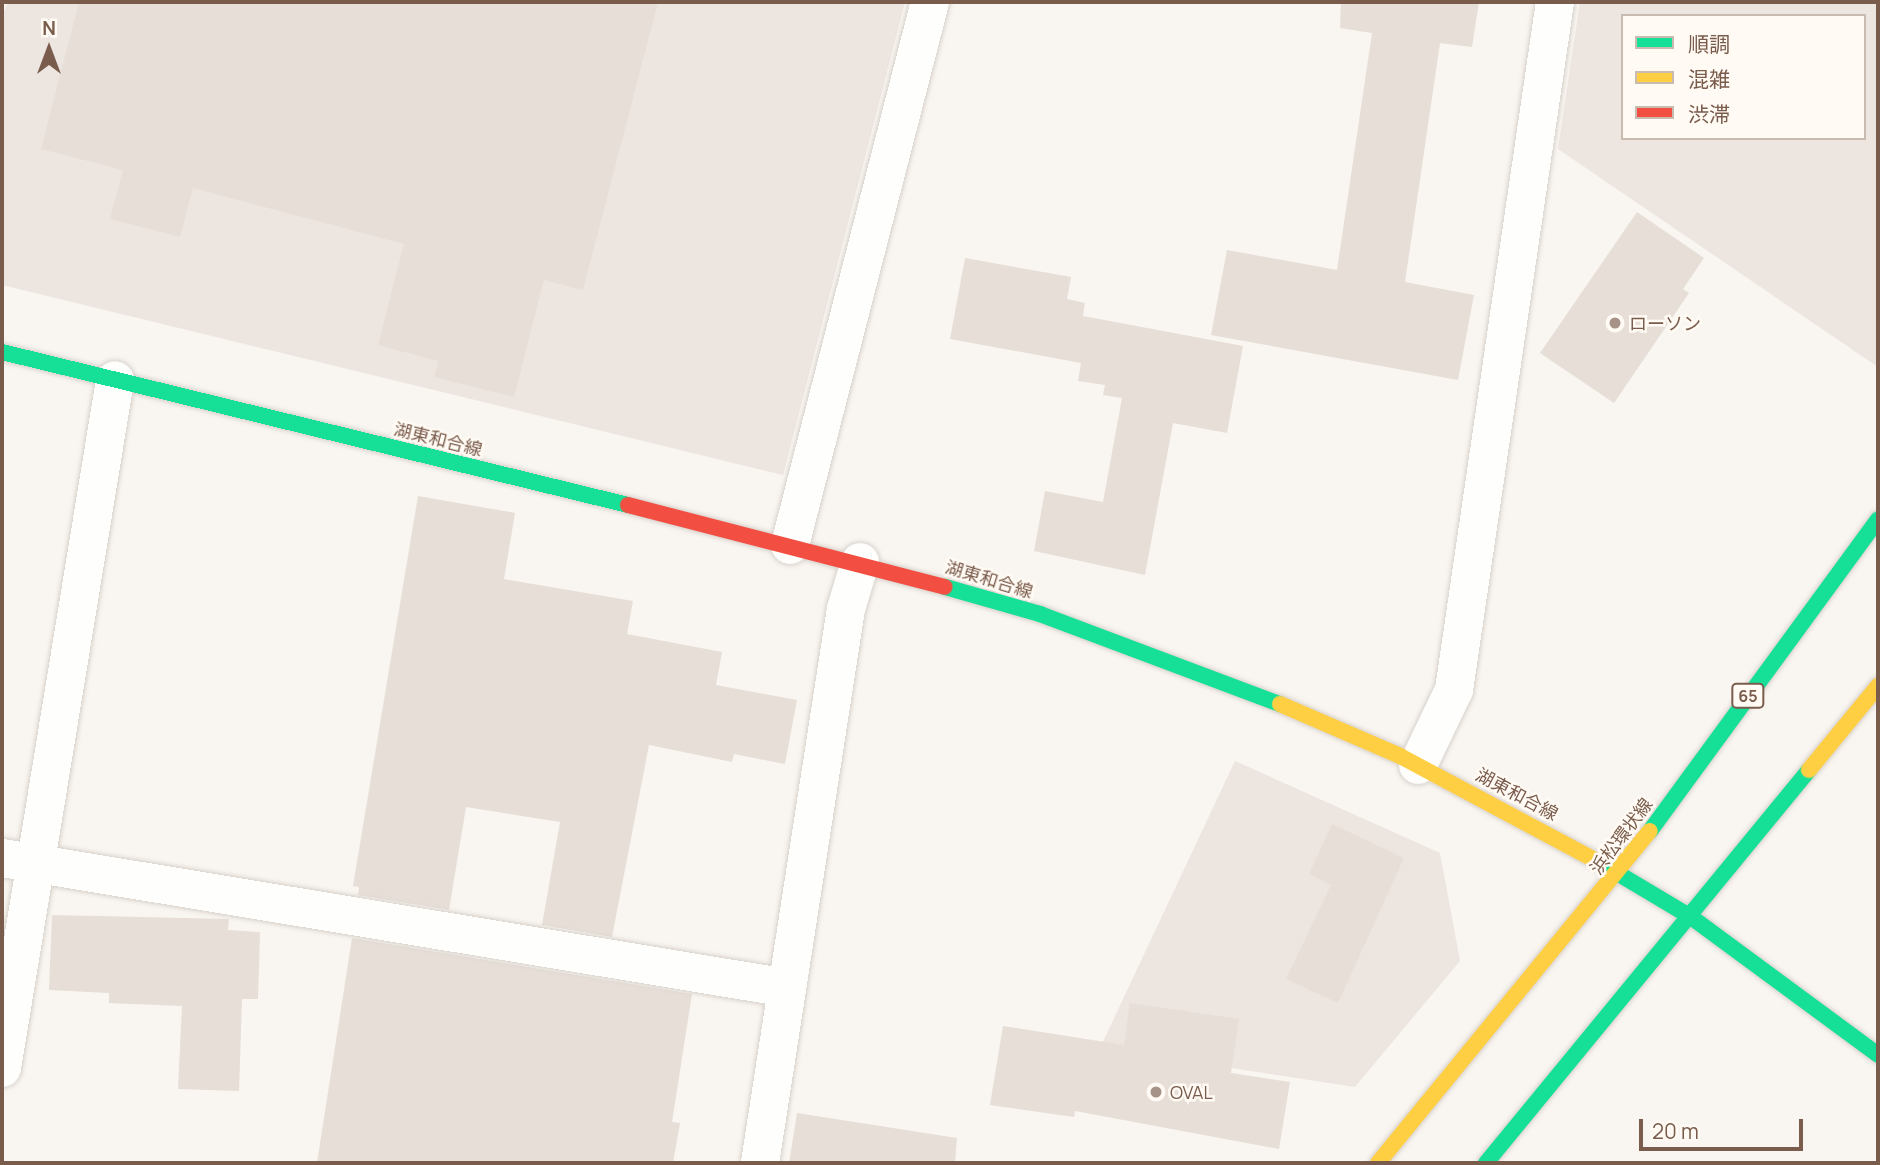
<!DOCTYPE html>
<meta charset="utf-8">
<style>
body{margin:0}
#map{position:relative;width:1880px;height:1165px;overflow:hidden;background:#f9f5f0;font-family:Manrope,"Noto Sans JP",sans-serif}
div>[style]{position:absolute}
.industrial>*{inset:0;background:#ede5e0}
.building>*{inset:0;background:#e6ded7}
.roads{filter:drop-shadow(0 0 2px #d7d1cb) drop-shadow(0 0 2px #d7d1cb)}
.street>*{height:38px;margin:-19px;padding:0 19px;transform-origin:19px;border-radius:19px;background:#fefefd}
.fast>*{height:16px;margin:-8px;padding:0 8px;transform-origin:8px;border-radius:8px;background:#16e098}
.slow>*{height:16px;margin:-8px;padding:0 8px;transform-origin:8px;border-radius:8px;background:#ffcf43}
.jam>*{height:16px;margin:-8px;padding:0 8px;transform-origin:8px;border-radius:8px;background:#f24e42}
.dots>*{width:19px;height:19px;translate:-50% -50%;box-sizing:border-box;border:4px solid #fffaf3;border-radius:50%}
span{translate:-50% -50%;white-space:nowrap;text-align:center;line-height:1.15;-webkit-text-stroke:5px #fffaf3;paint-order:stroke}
.shield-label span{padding:2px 5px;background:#fffaf3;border:2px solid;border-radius:5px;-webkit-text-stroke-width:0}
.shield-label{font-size:16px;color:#7a5c4d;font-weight:700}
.poi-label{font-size:18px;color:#7a5c4d}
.left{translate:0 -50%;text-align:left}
.street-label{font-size:18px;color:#7a5c4d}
.frame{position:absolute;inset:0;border:4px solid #7a5c4d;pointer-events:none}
.legend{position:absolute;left:1621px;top:14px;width:245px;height:126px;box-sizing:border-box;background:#fffaf3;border:2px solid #cabbb1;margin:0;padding:9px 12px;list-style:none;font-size:21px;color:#7a5c4d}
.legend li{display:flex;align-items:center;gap:14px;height:35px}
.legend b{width:35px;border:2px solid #cabbb1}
.north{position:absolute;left:14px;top:14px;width:70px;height:70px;-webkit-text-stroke:5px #fffaf3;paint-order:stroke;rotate:0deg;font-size:19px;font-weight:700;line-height:28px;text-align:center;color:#7a5c4d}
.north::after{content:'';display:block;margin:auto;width:24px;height:32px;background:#7a5c4d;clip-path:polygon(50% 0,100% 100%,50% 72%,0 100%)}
.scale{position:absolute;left:1639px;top:1119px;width:164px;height:32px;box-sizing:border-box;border:4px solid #7a5c4d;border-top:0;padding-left:9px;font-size:21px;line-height:24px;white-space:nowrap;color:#7a5c4d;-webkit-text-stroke:5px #fffaf3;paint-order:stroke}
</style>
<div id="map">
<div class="industrial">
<i style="clip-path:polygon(8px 2px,905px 2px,783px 475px,2px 285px,2px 17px)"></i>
<i style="clip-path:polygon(evenodd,1580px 2px,1878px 3px,1878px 367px,1558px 149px,1580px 2px,1623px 16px,1864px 16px,1864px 138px,1623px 138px,1623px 16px)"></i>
<i style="clip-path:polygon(1235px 761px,1440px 853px,1460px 961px,1355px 1087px,1100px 1048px)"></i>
</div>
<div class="building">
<i style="clip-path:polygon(79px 2px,658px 2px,583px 290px,544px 280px,514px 397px,434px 377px,438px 361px,378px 345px,404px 244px,193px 188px,180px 237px,110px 219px,123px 170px,41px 149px)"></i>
<i style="clip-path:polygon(1341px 2px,1479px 2px,1472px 47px,1440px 43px,1405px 282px,1474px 295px,1458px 380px,1211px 335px,1227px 250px,1337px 270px,1372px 33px,1340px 28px)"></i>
<i style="clip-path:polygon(1637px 212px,1704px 258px,1683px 289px,1689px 293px,1614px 403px,1540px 353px)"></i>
<i style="clip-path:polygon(965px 258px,1071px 277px,1067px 299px,1085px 303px,1083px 316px,1243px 346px,1227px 433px,1173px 423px,1145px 575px,1034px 551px,1045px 491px,1103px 502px,1122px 398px,1103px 395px,1105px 385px,1078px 381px,1081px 363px,950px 339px)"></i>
<i style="clip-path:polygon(418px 496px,515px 513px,504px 579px,633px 601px,627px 634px,722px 652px,716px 685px,797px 700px,785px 764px,734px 754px,732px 762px,649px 745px,612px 937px,542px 925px,560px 822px,466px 807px,449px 910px,358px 895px,359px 887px,353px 886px)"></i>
<i style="clip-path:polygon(1332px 824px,1404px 858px,1338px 1003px,1286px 979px,1331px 885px,1309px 874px)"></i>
<i style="clip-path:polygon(52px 915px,229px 919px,228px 930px,260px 932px,258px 999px,242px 999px,239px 1091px,178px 1089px,182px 1006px,109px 1003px,109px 993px,49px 990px)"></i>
<i style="clip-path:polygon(352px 938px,692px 994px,672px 1122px,680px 1123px,673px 1163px,317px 1163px)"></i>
<i style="clip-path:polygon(1130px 1003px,1239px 1019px,1231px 1073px,1290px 1082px,1279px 1149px,1075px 1111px,1074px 1117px,990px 1105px,1003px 1026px,1124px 1045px)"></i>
<i style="clip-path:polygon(797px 1113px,957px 1138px,955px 1163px,789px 1163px)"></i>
</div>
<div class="roads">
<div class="street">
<i style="left:790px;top:545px;width:561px;rotate:-75.54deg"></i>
<i style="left:1418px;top:765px;width:83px;rotate:-64.4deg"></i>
<i style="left:1454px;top:690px;width:695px;rotate:-81.65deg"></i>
<i style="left:2px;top:858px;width:796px;rotate:9.4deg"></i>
<i style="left:2px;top:1068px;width:697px;rotate:-80.67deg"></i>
<i style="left:760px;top:1163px;width:561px;rotate:-81.18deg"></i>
<i style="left:846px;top:609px;width:49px;rotate:-73.4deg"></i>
</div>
<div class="fast">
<i style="left:2px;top:352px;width:644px;rotate:13.73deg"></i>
<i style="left:945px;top:587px;width:99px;rotate:15.9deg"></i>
<i style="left:1040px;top:614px;width:256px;rotate:20.6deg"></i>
<i style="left:1650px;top:831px;width:386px;rotate:-53.8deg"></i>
<i style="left:1597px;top:861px;width:109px;rotate:30.8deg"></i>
<i style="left:1691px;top:917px;width:232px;rotate:36.4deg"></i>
<i style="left:1486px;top:1163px;width:509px;rotate:-50.58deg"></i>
</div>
<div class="slow">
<i style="left:1280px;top:704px;width:131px;rotate:23.4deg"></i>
<i style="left:1400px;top:756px;width:223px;rotate:28.1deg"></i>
<i style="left:1809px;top:770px;width:109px;rotate:-50.6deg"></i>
<i style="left:1378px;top:1163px;width:429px;rotate:-50.7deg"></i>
</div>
<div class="jam">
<i style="left:628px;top:505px;width:327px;rotate:14.5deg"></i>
</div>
</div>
<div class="dots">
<i style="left:1615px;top:323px;background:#a69286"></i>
<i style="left:1156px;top:1092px;background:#a69286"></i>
</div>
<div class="shield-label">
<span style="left:1748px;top:696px">65</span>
</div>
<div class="poi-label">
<span class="left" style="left:1629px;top:323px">ローソン</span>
<span class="left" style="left:1170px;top:1092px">OVAL</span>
</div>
<div class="street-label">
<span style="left:438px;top:439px;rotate:14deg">湖東和合線</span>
<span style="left:989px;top:579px;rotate:17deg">湖東和合線</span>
<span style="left:1517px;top:794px;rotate:28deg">湖東和合線</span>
<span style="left:1621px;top:836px;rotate:-53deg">浜松環状線</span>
</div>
<div class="frame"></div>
<ul class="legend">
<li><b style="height:9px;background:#16e098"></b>順調</li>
<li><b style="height:9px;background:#ffcf43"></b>混雑</li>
<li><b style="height:9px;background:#f24e42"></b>渋滞</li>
</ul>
<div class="north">N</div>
<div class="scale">20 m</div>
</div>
